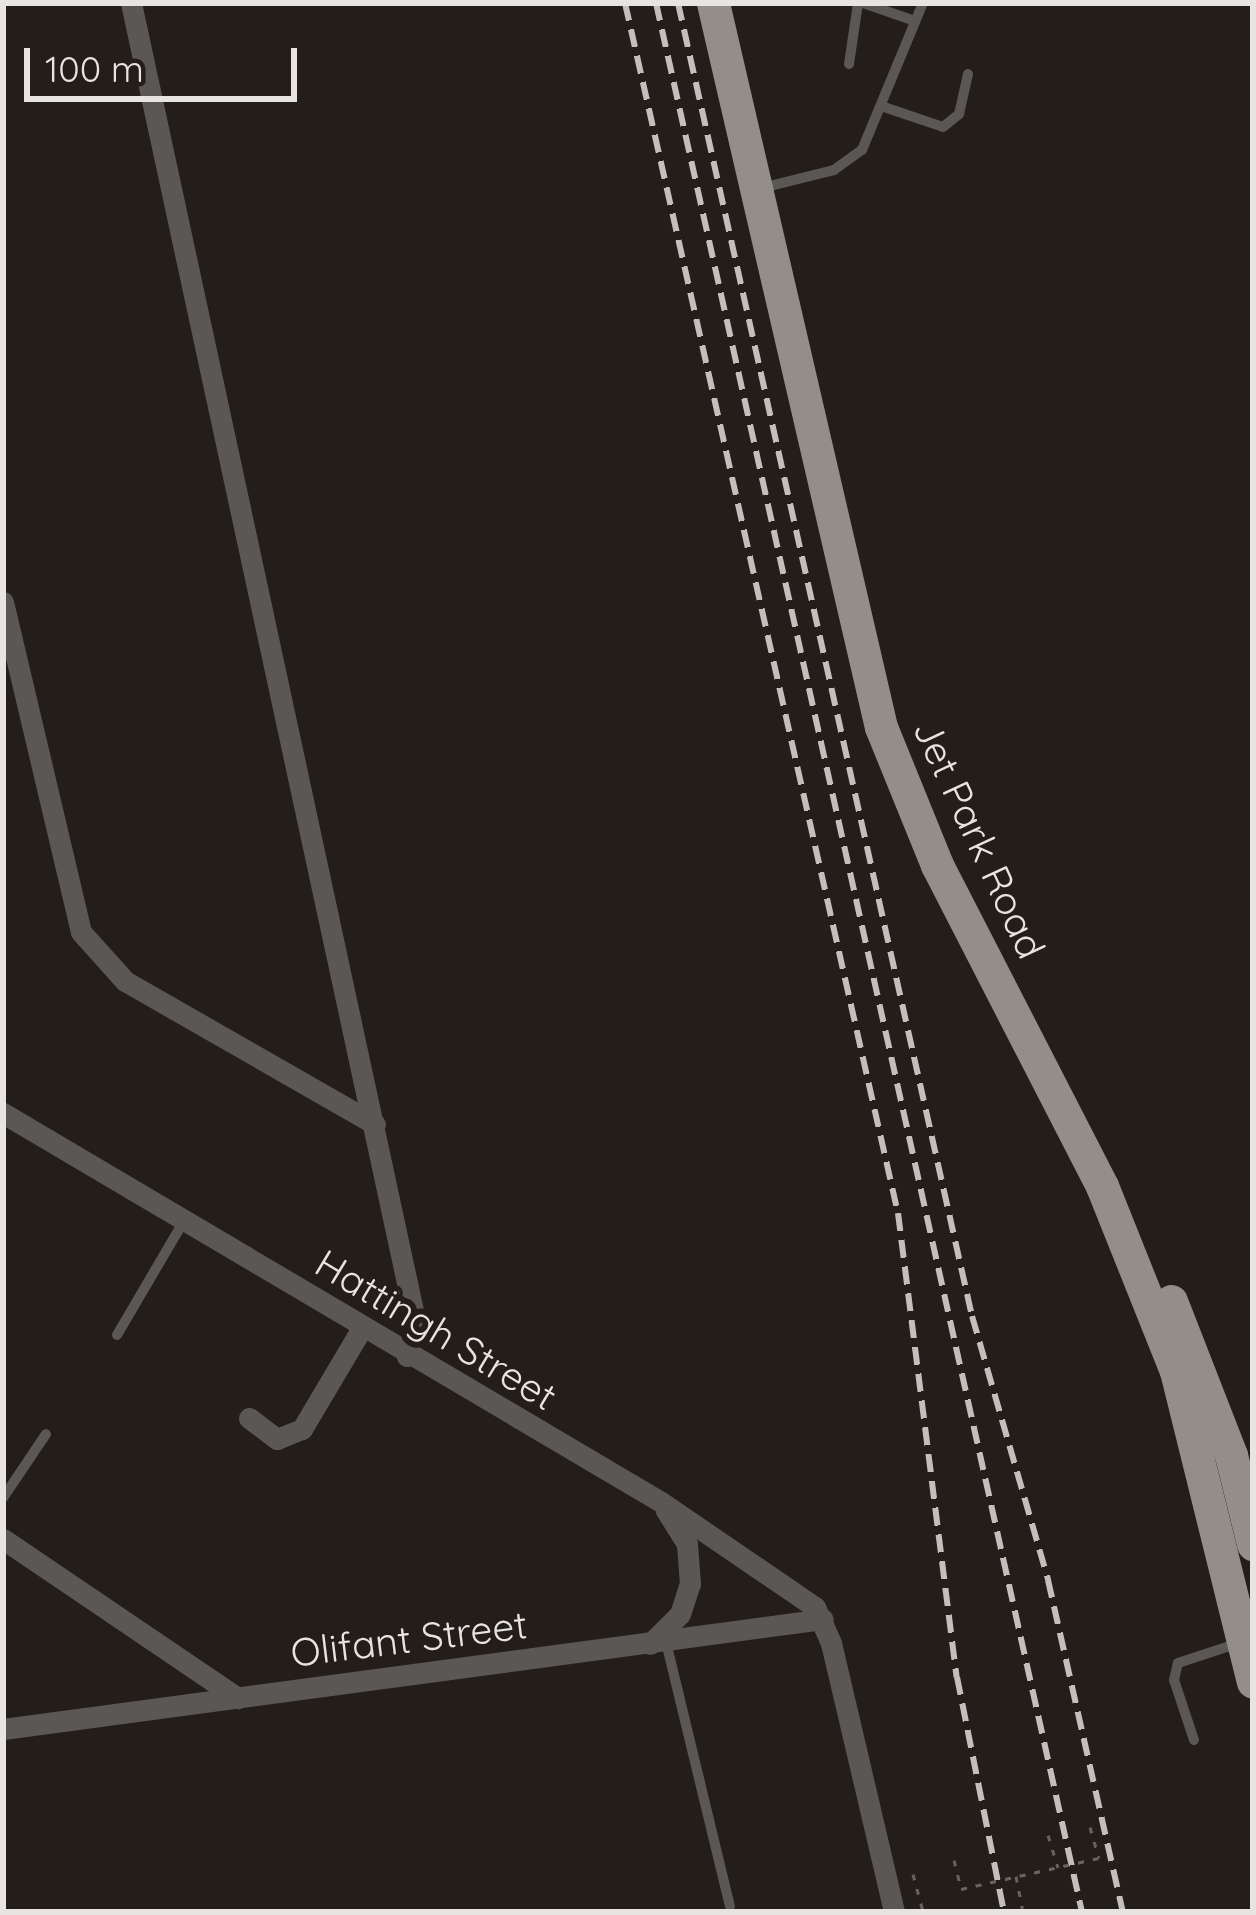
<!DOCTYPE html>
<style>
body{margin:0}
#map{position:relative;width:1256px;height:1915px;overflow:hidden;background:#241e1b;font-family:Quicksand,sans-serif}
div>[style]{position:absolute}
.path>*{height:3px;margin-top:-1.5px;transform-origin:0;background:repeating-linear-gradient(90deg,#686360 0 6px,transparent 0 15px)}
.service>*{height:10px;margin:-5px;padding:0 5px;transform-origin:5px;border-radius:5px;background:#5a5755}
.minor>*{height:21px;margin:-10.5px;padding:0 10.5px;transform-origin:10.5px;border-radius:10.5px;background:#5a5755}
.primary>*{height:33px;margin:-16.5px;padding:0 16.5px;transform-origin:16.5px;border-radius:16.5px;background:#948e89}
.rail>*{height:6px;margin-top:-3px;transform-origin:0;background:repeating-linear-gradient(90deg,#c3bfbc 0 18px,transparent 0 27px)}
.path-bridge>*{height:3px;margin-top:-1.5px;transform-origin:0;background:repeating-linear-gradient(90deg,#686360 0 6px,transparent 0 15px)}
span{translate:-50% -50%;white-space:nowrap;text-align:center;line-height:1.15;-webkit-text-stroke:12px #241e1b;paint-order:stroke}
.street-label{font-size:39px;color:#e8e4e1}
.frame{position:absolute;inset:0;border:6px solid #e8e4e1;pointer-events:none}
.scale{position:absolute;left:24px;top:48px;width:273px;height:54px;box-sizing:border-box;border:6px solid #e8e4e1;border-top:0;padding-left:15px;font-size:36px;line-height:42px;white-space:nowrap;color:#e8e4e1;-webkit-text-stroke:9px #241e1b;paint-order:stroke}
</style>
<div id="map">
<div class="path">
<i style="left:1090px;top:1827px;width:32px;rotate:74deg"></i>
<i style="left:1048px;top:1835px;width:34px;rotate:73deg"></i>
<i style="left:954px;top:1860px;width:30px;rotate:76deg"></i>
<i style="left:913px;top:1874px;width:39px;rotate:75deg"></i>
<i style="left:1016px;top:1876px;width:33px;rotate:79deg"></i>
</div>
<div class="service">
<i style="left:863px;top:3px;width:55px;rotate:19.1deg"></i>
<i style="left:849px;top:64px;width:62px;rotate:-81.6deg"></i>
<i style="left:884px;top:107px;width:62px;rotate:18.7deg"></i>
<i style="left:943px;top:127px;width:21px;rotate:-39deg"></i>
<i style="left:959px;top:114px;width:41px;rotate:-77.3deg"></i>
<i style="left:762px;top:188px;width:74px;rotate:-14deg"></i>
<i style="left:834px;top:170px;width:34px;rotate:-36deg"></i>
<i style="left:862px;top:150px;width:159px;rotate:-67.5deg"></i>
<i style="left:117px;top:1335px;width:132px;rotate:-59.6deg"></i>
<i style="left:3px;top:1498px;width:77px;rotate:-56.1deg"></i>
<i style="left:666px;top:1642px;width:272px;rotate:76.4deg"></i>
<i style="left:1194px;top:1740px;width:63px;rotate:-108.4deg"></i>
<i style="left:1174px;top:1680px;width:17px;rotate:-77deg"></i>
<i style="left:1178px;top:1663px;width:64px;rotate:-18.2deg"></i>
</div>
<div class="minor">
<i style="left:131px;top:3px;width:1347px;rotate:77.83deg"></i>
<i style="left:415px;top:1320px;width:37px;rotate:103deg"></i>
<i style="left:3px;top:602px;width:339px;rotate:76.7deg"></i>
<i style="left:81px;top:932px;width:66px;rotate:48.1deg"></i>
<i style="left:125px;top:981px;width:288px;rotate:29.8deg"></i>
<i style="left:3px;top:1113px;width:764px;rotate:30.59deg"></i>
<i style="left:661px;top:1502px;width:186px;rotate:34.3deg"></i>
<i style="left:815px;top:1607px;width:39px;rotate:66deg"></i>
<i style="left:831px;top:1643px;width:276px;rotate:76.8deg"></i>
<i style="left:249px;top:1418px;width:35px;rotate:37deg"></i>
<i style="left:277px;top:1439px;width:27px;rotate:-22deg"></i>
<i style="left:302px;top:1429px;width:117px;rotate:-59.3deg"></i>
<i style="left:3px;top:1539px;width:284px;rotate:34.1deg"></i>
<i style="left:650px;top:1644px;width:42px;rotate:-45deg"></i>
<i style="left:680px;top:1614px;width:32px;rotate:-72deg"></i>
<i style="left:690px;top:1584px;width:40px;rotate:-94.3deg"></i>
<i style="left:687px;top:1544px;width:40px;rotate:-122deg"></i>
<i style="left:3px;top:1729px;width:827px;rotate:-7.64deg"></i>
</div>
<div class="primary">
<i style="left:713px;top:3px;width:743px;rotate:76.94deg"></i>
<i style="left:881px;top:727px;width:149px;rotate:67.9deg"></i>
<i style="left:937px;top:865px;width:361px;rotate:62.8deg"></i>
<i style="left:1102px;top:1186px;width:199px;rotate:68.2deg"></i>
<i style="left:1176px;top:1371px;width:320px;rotate:76.1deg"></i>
<i style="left:1171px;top:1301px;width:165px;rotate:68.7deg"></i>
<i style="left:1231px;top:1455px;width:92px;rotate:76.1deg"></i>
</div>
<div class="rail">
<i style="left:625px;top:3px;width:1240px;rotate:77.29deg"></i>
<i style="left:898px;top:1213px;width:468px;rotate:82.8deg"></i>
<i style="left:957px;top:1677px;width:240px;rotate:78.7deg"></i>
<i style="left:656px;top:3px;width:1956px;rotate:77.42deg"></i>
<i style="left:678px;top:3px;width:1346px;rotate:77.38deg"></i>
<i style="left:972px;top:1316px;width:275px;rotate:73.9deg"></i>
<i style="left:1048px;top:1580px;width:340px;rotate:77.3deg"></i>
</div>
<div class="path-bridge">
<i style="left:961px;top:1889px;width:141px;rotate:-12.7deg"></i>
</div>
<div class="street-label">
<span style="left:979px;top:839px;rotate:65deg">Jet Park Road</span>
<span style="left:436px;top:1330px;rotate:31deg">Hattingh Street</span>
<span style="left:409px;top:1639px;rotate:-7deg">Olifant Street</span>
</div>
<div class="frame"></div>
<div class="scale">100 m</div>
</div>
